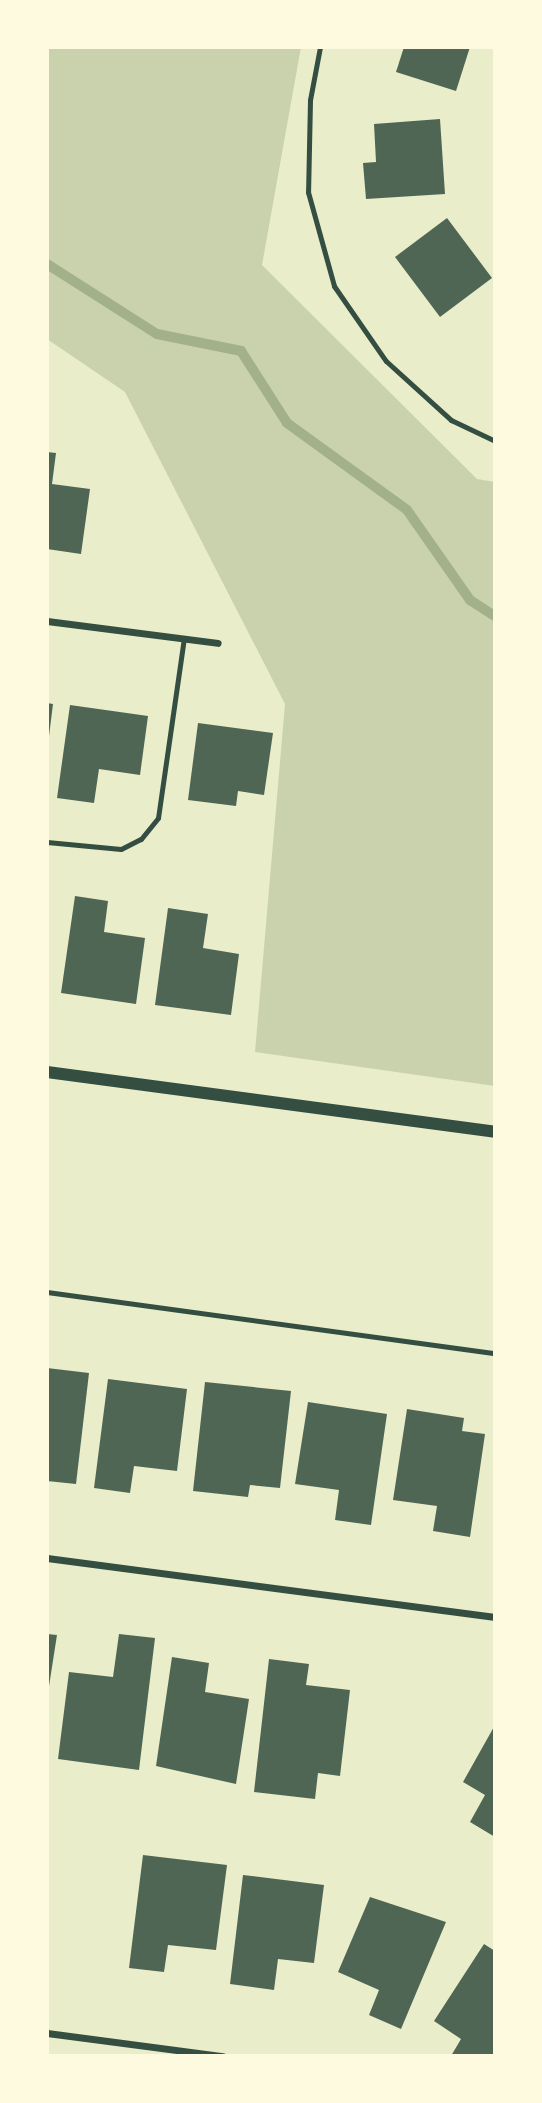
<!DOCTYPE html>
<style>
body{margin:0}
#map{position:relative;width:542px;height:2103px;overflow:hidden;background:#e9edc9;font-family:Karla,sans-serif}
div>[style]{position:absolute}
.green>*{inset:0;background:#cad2ad}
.stream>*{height:10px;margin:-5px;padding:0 5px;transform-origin:5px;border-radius:5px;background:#a3b18a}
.building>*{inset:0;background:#4f6655}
.service>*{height:5px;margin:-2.5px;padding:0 2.5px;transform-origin:2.5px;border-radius:2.5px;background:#344e41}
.minor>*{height:7px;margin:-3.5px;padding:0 3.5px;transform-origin:3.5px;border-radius:3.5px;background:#344e41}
.tertiary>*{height:12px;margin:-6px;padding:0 6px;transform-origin:6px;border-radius:6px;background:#344e41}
span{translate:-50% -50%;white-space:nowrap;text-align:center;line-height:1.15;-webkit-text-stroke:5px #fefae0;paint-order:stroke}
.frame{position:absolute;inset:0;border:49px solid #fefae0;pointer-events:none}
</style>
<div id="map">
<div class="green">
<i style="clip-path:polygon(47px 47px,301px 47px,262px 265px,477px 479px,495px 482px,495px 1086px,255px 1052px,285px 704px,125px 392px,47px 339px)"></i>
</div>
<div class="stream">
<i style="left:47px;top:264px;width:130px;rotate:32.5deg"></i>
<i style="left:157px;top:334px;width:86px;rotate:11.4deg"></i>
<i style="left:241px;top:351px;width:85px;rotate:57.4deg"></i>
<i style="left:287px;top:423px;width:148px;rotate:35.9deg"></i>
<i style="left:407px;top:510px;width:110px;rotate:55deg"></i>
<i style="left:470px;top:600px;width:30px;rotate:33deg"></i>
</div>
<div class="building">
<i style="clip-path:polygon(404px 47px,470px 47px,456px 91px,396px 72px)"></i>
<i style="clip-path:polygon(440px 119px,445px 194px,366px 199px,363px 163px,376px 162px,374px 124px)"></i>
<i style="clip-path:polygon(447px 218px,492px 278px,440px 317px,395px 257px)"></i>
<i style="clip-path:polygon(47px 452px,56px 453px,52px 484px,90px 489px,81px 554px,47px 549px)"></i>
<i style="clip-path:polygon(47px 703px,53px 704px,49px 736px,47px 736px)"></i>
<i style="clip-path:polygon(70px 705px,148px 716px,140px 775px,99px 769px,94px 803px,57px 798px)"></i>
<i style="clip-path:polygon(198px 723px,273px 733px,264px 795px,238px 791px,236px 806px,188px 800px)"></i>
<i style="clip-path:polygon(75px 896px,108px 901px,104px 932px,145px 938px,136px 1004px,61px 993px)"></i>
<i style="clip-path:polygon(168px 908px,208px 914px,203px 948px,239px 954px,231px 1015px,155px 1005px)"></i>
<i style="clip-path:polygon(47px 1368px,89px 1373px,76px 1484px,47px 1481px)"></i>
<i style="clip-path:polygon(108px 1379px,187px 1389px,177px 1471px,134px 1466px,130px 1493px,94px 1488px)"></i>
<i style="clip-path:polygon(205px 1382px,291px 1391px,280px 1488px,250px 1485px,248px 1497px,193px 1491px)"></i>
<i style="clip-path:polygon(308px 1402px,387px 1414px,371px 1525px,335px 1520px,339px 1490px,295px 1484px)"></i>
<i style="clip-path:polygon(407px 1409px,464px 1418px,462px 1431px,485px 1434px,470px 1537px,433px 1531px,437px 1506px,393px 1500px)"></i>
<i style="clip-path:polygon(47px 1634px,57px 1635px,49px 1686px,47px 1686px)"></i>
<i style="clip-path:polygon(119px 1634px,155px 1638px,139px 1770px,58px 1759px,69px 1672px,113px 1677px)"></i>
<i style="clip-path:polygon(172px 1657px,209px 1663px,205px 1692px,249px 1699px,236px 1784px,156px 1766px)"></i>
<i style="clip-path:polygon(269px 1659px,309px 1664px,306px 1685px,350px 1690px,340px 1776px,318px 1773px,315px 1799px,254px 1792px)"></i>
<i style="clip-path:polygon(495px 1725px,495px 1837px,470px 1822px,485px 1795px,463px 1782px)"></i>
<i style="clip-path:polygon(143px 1855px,227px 1865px,216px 1950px,168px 1945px,164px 1972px,129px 1968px)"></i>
<i style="clip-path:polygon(243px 1875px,324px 1885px,314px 1963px,278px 1959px,274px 1990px,230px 1984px)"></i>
<i style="clip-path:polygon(370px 1897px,446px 1922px,401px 2029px,369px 2015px,379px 1990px,338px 1972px)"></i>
<i style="clip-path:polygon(484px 1944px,495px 1951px,495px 2056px,451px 2056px,461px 2039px,434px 2021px)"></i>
</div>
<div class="service">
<i style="left:320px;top:47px;width:54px;rotate:100.7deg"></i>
<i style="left:310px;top:100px;width:92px;rotate:91.2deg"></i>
<i style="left:308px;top:192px;width:98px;rotate:74.5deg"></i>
<i style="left:334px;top:286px;width:91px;rotate:55.3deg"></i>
<i style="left:386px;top:361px;width:88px;rotate:42.2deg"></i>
<i style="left:451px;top:420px;width:49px;rotate:25.5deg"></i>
<i style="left:47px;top:842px;width:74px;rotate:5.4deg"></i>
<i style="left:121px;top:849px;width:22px;rotate:-27deg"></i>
<i style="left:141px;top:839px;width:27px;rotate:-51deg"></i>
<i style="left:158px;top:818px;width:182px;rotate:-81.8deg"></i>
<i style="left:47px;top:1292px;width:452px;rotate:7.8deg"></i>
</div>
<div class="minor">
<i style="left:47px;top:621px;width:172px;rotate:7.3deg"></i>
<i style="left:47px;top:1558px;width:452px;rotate:7.5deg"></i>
<i style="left:47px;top:2033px;width:177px;rotate:7.5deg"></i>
</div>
<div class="tertiary">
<i style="left:47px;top:1072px;width:452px;rotate:7.6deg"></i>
</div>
<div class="frame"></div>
</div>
